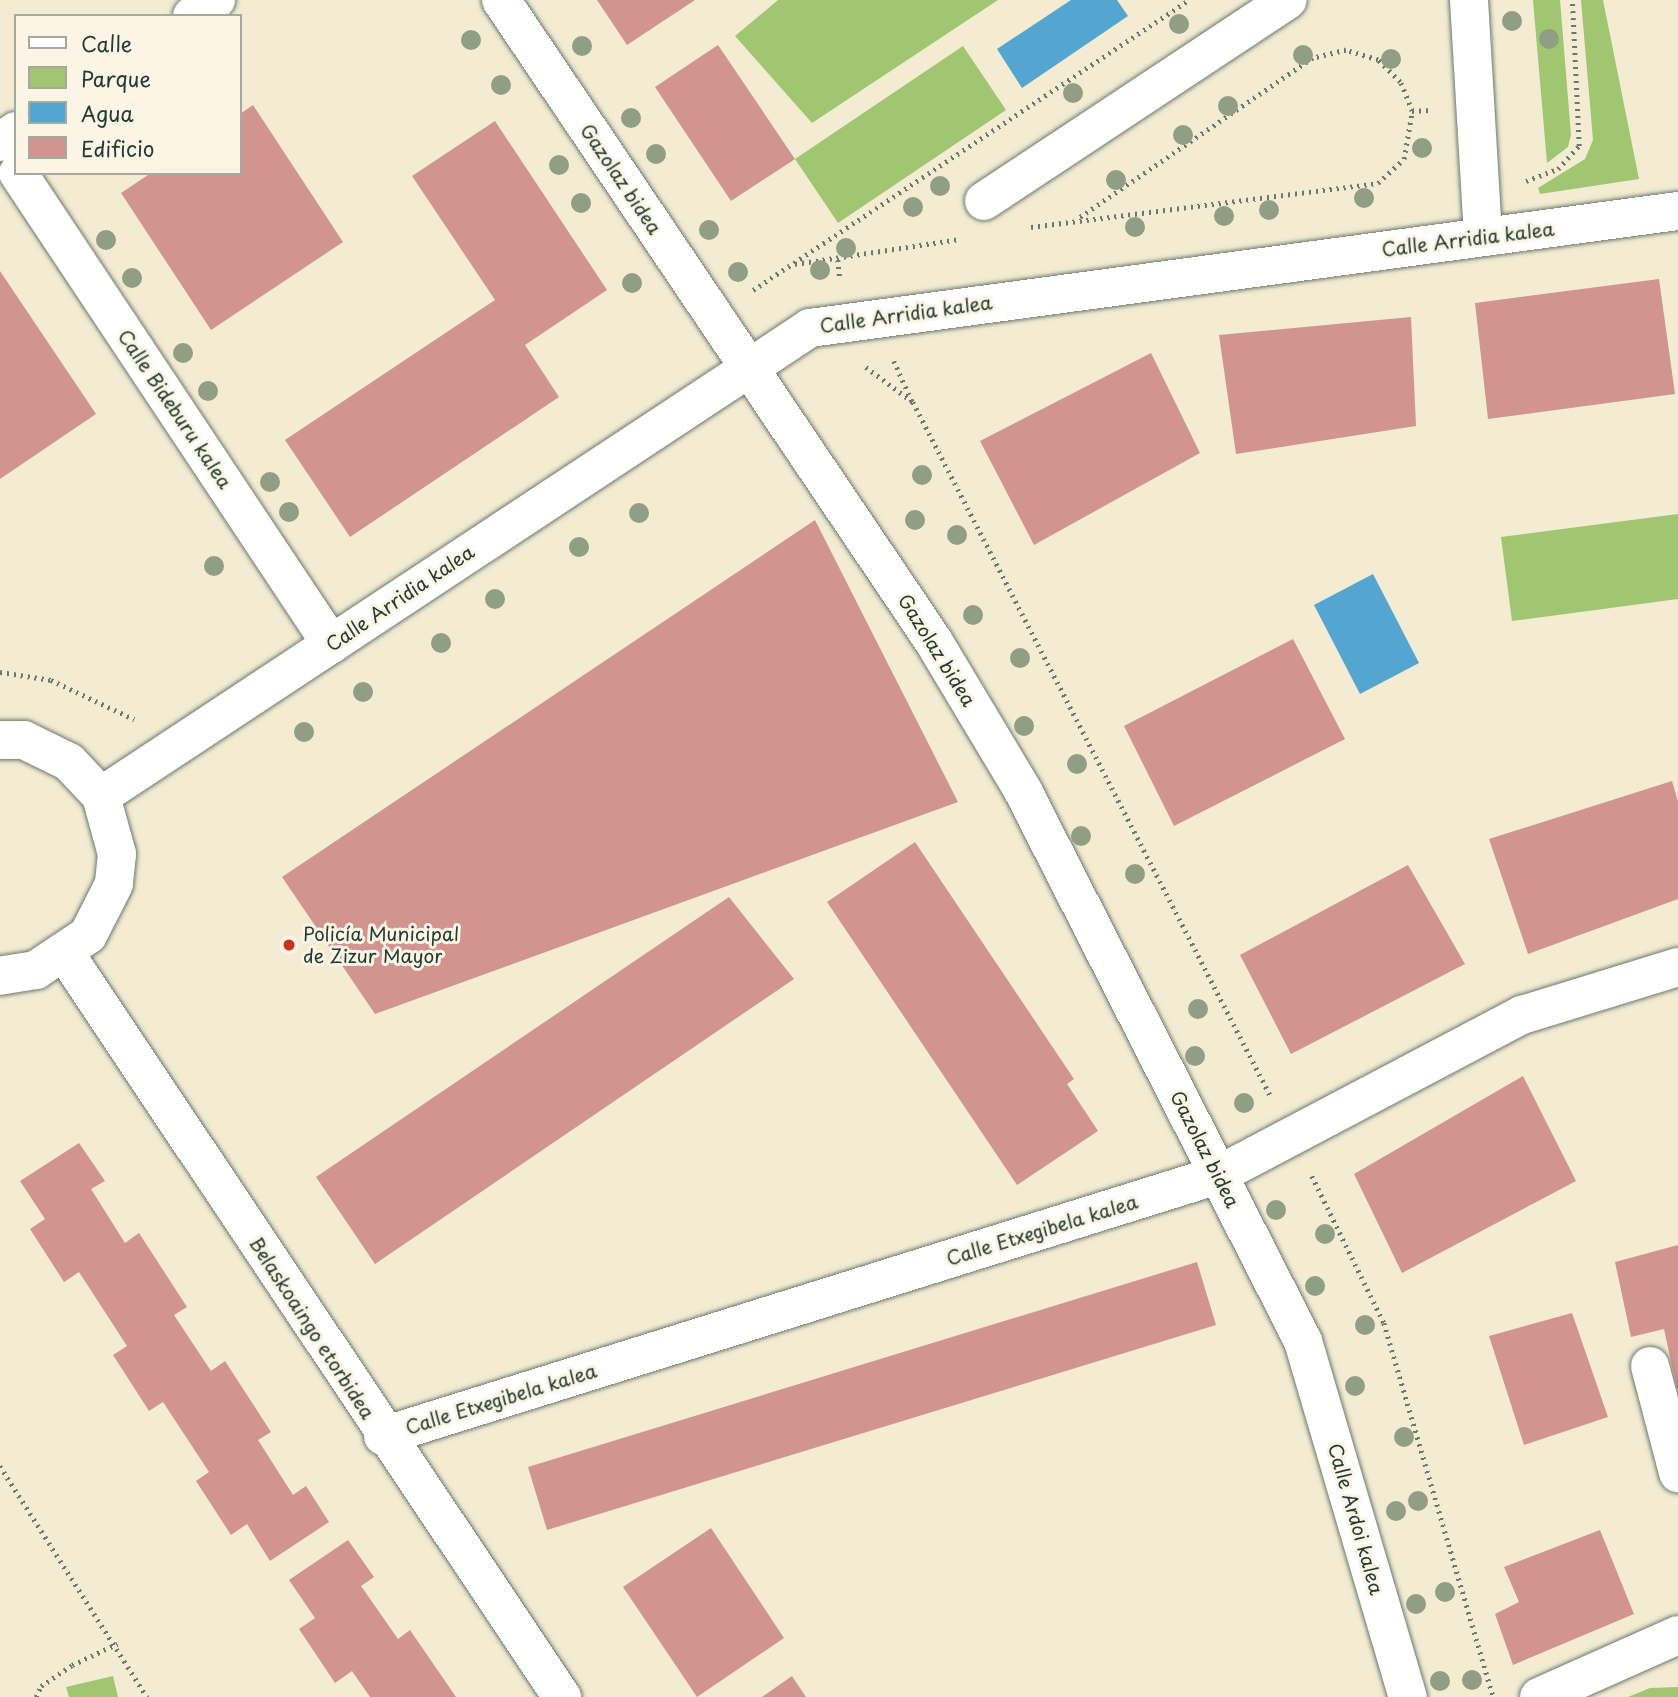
<!DOCTYPE html>
<meta charset="utf-8">
<style>
body{margin:0}
#map{position:relative;width:1678px;height:1697px;overflow:hidden;background:#f3ecd3;font-family:"Playpen Sans",sans-serif}
div>[style]{position:absolute}
.green>*{inset:0;background:#a0c671}
.water>*{inset:0;background:#54a5cf}
.building>*{inset:0;background:#d1948f}
.path>*{height:4.5px;margin-top:-2.25px;transform-origin:0;background:repeating-linear-gradient(90deg,#697a6c 0 2px,transparent 0 7px)}
.roads{filter:drop-shadow(0 0 2px #697a6c) drop-shadow(0 0 2px #697a6c)}
.street>*{height:38px;margin:-19px;padding:0 19px;transform-origin:19px;border-radius:19px;background:#fff}
.secondary>*{height:38px;margin:-19px;padding:0 19px;transform-origin:19px;border-radius:19px;background:#fff}
.trees>*{width:20px;height:20px;margin:-10px;border-radius:50%;background:#909e84}
.dots>*{width:19px;height:19px;translate:-50% -50%;box-sizing:border-box;border:4px solid #fcf5e5;border-radius:50%}
span{translate:-50% -50%;white-space:nowrap;text-align:center;line-height:1.15;-webkit-text-stroke:6px #fcf5e5;paint-order:stroke}
.street-label{font-size:19px;color:#1f3d34}
.poi-label{font-size:19px;color:#1f3d34}
.left{translate:0 -50%;text-align:left}
.legend{position:absolute;left:14px;top:14px;width:228px;height:161px;box-sizing:border-box;background:#fcf5e5;border:2px solid #a4ab9e;margin:0;padding:9px 12px;list-style:none;font-size:21px;color:#1f3d34}
.legend li{display:flex;align-items:center;gap:14px;height:35px}
.legend b{width:35px;border:2px solid #a4ab9e}
</style>
<div id="map">
<div class="green">
<i style="clip-path:polygon(778px 0,998px 0,812px 123px,735px 36px)"></i>
<i style="clip-path:polygon(1533px 0,1560px 0,1571px 135px,1568px 147px,1547px 163px)"></i>
<i style="clip-path:polygon(1581px 0,1603px 0,1639px 179px,1540px 194px,1538px 188px,1585px 159px,1593px 140px)"></i>
<i style="clip-path:polygon(963px 46px,1006px 110px,838px 223px,795px 159px)"></i>
<i style="clip-path:polygon(1678px 514px,1678px 599px,1512px 621px,1501px 537px)"></i>
<i style="clip-path:polygon(113px 1676px,118px 1697px,69px 1697px,66px 1687px)"></i>
<i style="clip-path:polygon(1678px 1687px,1678px 1697px,1628px 1697px,1650px 1688px)"></i>
</div>
<div class="water">
<i style="clip-path:polygon(1071px 0,1117px 0,1128px 16px,1022px 88px,997px 49px)"></i>
<i style="clip-path:polygon(1373px 574px,1419px 663px,1360px 694px,1314px 605px)"></i>
</div>
<div class="building">
<i style="clip-path:polygon(597px 0,695px 0,627px 45px)"></i>
<i style="clip-path:polygon(718px 45px,795px 159px,731px 201px,655px 87px)"></i>
<i style="clip-path:polygon(253px 105px,343px 242px,211px 330px,121px 193px,151px 173px,240px 173px,240px 114px)"></i>
<i style="clip-path:polygon(495px 121px,607px 290px,525px 345px,559px 397px,350px 537px,285px 440px,495px 300px,412px 176px)"></i>
<i style="clip-path:polygon(0 271px,96px 414px,0 479px)"></i>
<i style="clip-path:polygon(1659px 279px,1675px 394px,1488px 419px,1475px 303px)"></i>
<i style="clip-path:polygon(1411px 317px,1416px 426px,1236px 454px,1219px 335px)"></i>
<i style="clip-path:polygon(1151px 353px,1200px 453px,1034px 545px,980px 441px)"></i>
<i style="clip-path:polygon(815px 520px,958px 802px,375px 1014px,282px 877px)"></i>
<i style="clip-path:polygon(1293px 639px,1345px 739px,1174px 826px,1124px 726px)"></i>
<i style="clip-path:polygon(1672px 781px,1678px 801px,1678px 899px,1528px 954px,1489px 839px)"></i>
<i style="clip-path:polygon(915px 842px,1074px 1079px,1067px 1084px,1098px 1131px,1017px 1185px,827px 902px)"></i>
<i style="clip-path:polygon(1408px 865px,1465px 964px,1291px 1054px,1240px 955px)"></i>
<i style="clip-path:polygon(729px 897px,794px 979px,375px 1264px,316px 1177px)"></i>
<i style="clip-path:polygon(1523px 1076px,1576px 1181px,1402px 1273px,1354px 1174px)"></i>
<i style="clip-path:polygon(79px 1143px,105px 1181px,91px 1189px,125px 1243px,139px 1233px,187px 1307px,174px 1315px,211px 1371px,225px 1361px,271px 1432px,258px 1440px,293px 1495px,306px 1486px,329px 1522px,270px 1561px,247px 1524px,231px 1535px,196px 1481px,209px 1472px,163px 1402px,149px 1411px,113px 1355px,127px 1346px,79px 1272px,64px 1282px,30px 1229px,45px 1219px,20px 1181px)"></i>
<i style="clip-path:polygon(1678px 1245px,1678px 1389px,1677px 1389px,1664px 1329px,1631px 1337px,1615px 1262px)"></i>
<i style="clip-path:polygon(1197px 1262px,1216px 1325px,547px 1530px,528px 1467px)"></i>
<i style="clip-path:polygon(1572px 1313px,1608px 1417px,1524px 1445px,1489px 1336px)"></i>
<i style="clip-path:polygon(711px 1528px,784px 1638px,697px 1697px,623px 1587px)"></i>
<i style="clip-path:polygon(1600px 1530px,1634px 1614px,1513px 1665px,1495px 1614px,1519px 1602px,1504px 1567px)"></i>
<i style="clip-path:polygon(348px 1540px,374px 1577px,361px 1586px,398px 1639px,410px 1630px,456px 1697px,370px 1697px,352px 1671px,335px 1683px,299px 1629px,315px 1618px,289px 1580px)"></i>
<i style="clip-path:polygon(792px 1676px,806px 1697px,762px 1697px)"></i>
</div>
<div class="path">
<i style="left:1412px;top:111px;width:19px;rotate:-3deg"></i>
<i style="left:1526px;top:181px;width:34px;rotate:-21deg"></i>
<i style="left:1558px;top:169px;width:31px;rotate:-48deg"></i>
<i style="left:1579px;top:146px;width:146px;rotate:-92.7deg"></i>
<i style="left:1031px;top:227px;width:350px;rotate:-7.2deg"></i>
<i style="left:1378px;top:183px;width:35px;rotate:-43deg"></i>
<i style="left:1404px;top:159px;width:49px;rotate:-80.5deg"></i>
<i style="left:1412px;top:111px;width:31px;rotate:-112deg"></i>
<i style="left:1400px;top:82px;width:31px;rotate:-135deg"></i>
<i style="left:1378px;top:60px;width:34px;rotate:-163deg"></i>
<i style="left:1346px;top:50px;width:34px;rotate:166deg"></i>
<i style="left:1313px;top:58px;width:285px;rotate:145.6deg"></i>
<i style="left:838px;top:260px;width:20px;rotate:84deg"></i>
<i style="left:795px;top:264px;width:167px;rotate:-8.6deg"></i>
<i style="left:753px;top:290px;width:524px;rotate:-33.63deg"></i>
<i style="left:894px;top:361px;width:44px;rotate:65.8deg"></i>
<i style="left:866px;top:367px;width:59px;rotate:36.7deg"></i>
<i style="left:913px;top:402px;width:780px;rotate:62.74deg"></i>
<i style="left:0;top:672px;width:52px;rotate:8.9deg"></i>
<i style="left:51px;top:680px;width:92px;rotate:25.2deg"></i>
<i style="left:1312px;top:1176px;width:164px;rotate:63.9deg"></i>
<i style="left:1384px;top:1323px;width:388px;rotate:73.7deg"></i>
<i style="left:0;top:1466px;width:274px;rotate:57.5deg"></i>
<i style="left:36px;top:1697px;width:12px;rotate:-66deg"></i>
<i style="left:41px;top:1686px;width:37px;rotate:-34deg"></i>
<i style="left:72px;top:1665px;width:50px;rotate:-25deg"></i>
</div>
<div class="roads">
<div class="street">
<i style="left:501px;top:0;width:774px;rotate:56deg"></i>
<i style="left:934px;top:642px;width:174px;rotate:59.1deg"></i>
<i style="left:1023px;top:791px;width:617px;rotate:63.02deg"></i>
<i style="left:1303px;top:1341px;width:371px;rotate:73.6deg"></i>
<i style="left:1469px;top:0;width:237px;rotate:86.6deg"></i>
<i style="left:192px;top:16px;width:29px;rotate:-34deg"></i>
<i style="left:0;top:142px;width:19px;rotate:-35deg"></i>
<i style="left:18px;top:173px;width:566px;rotate:56.39deg"></i>
<i style="left:984px;top:201px;width:364px;rotate:-33.5deg"></i>
<i style="left:101px;top:796px;width:850px;rotate:-33.43deg"></i>
<i style="left:810px;top:328px;width:876px;rotate:-7.68deg"></i>
<i style="left:1650px;top:1366px;width:111px;rotate:75.3deg"></i>
<i style="left:383px;top:1436px;width:875px;rotate:-17.36deg"></i>
<i style="left:1218px;top:1175px;width:344px;rotate:-27.8deg"></i>
<i style="left:1522px;top:1015px;width:163px;rotate:-17.1deg"></i>
<i style="left:1539px;top:1697px;width:152px;rotate:-24deg"></i>
</div>
<div class="secondary">
<i style="left:0;top:740px;width:24px"></i>
<i style="left:24px;top:740px;width:50px;rotate:26.1deg"></i>
<i style="left:69px;top:762px;width:47px;rotate:46.7deg"></i>
<i style="left:101px;top:796px;width:60px;rotate:74.6deg"></i>
<i style="left:117px;top:854px;width:30px;rotate:96deg"></i>
<i style="left:114px;top:884px;width:57px;rotate:117deg"></i>
<i style="left:88px;top:935px;width:63px;rotate:146.1deg"></i>
<i style="left:36px;top:970px;width:36px;rotate:171deg"></i>
<i style="left:66px;top:955px;width:893px;rotate:56.24deg"></i>
</div>
</div>
<div class="trees">
<i style="left:1512px;top:21px"></i>
<i style="left:1179px;top:24px"></i>
<i style="left:1549px;top:39px"></i>
<i style="left:471px;top:40px"></i>
<i style="left:582px;top:46px"></i>
<i style="left:1303px;top:55px"></i>
<i style="left:1391px;top:59px"></i>
<i style="left:501px;top:85px"></i>
<i style="left:1073px;top:93px"></i>
<i style="left:1228px;top:106px"></i>
<i style="left:631px;top:118px"></i>
<i style="left:1183px;top:135px"></i>
<i style="left:1422px;top:148px"></i>
<i style="left:656px;top:154px"></i>
<i style="left:559px;top:165px"></i>
<i style="left:1116px;top:180px"></i>
<i style="left:940px;top:186px"></i>
<i style="left:1364px;top:198px"></i>
<i style="left:581px;top:203px"></i>
<i style="left:913px;top:207px"></i>
<i style="left:1269px;top:210px"></i>
<i style="left:1224px;top:216px"></i>
<i style="left:1135px;top:227px"></i>
<i style="left:709px;top:230px"></i>
<i style="left:106px;top:240px"></i>
<i style="left:846px;top:248px"></i>
<i style="left:820px;top:270px"></i>
<i style="left:738px;top:272px"></i>
<i style="left:132px;top:278px"></i>
<i style="left:632px;top:283px"></i>
<i style="left:183px;top:353px"></i>
<i style="left:208px;top:391px"></i>
<i style="left:922px;top:475px"></i>
<i style="left:270px;top:482px"></i>
<i style="left:289px;top:512px"></i>
<i style="left:639px;top:513px"></i>
<i style="left:915px;top:520px"></i>
<i style="left:957px;top:535px"></i>
<i style="left:579px;top:547px"></i>
<i style="left:214px;top:566px"></i>
<i style="left:495px;top:599px"></i>
<i style="left:973px;top:615px"></i>
<i style="left:441px;top:643px"></i>
<i style="left:1020px;top:658px"></i>
<i style="left:363px;top:692px"></i>
<i style="left:1024px;top:726px"></i>
<i style="left:304px;top:732px"></i>
<i style="left:1077px;top:764px"></i>
<i style="left:1081px;top:836px"></i>
<i style="left:1135px;top:874px"></i>
<i style="left:1198px;top:1009px"></i>
<i style="left:1195px;top:1056px"></i>
<i style="left:1244px;top:1103px"></i>
<i style="left:1276px;top:1210px"></i>
<i style="left:1325px;top:1234px"></i>
<i style="left:1315px;top:1286px"></i>
<i style="left:1365px;top:1325px"></i>
<i style="left:1355px;top:1386px"></i>
<i style="left:1404px;top:1437px"></i>
<i style="left:1418px;top:1501px"></i>
<i style="left:1396px;top:1511px"></i>
<i style="left:1445px;top:1592px"></i>
<i style="left:1416px;top:1604px"></i>
<i style="left:1472px;top:1680px"></i>
<i style="left:1440px;top:1681px"></i>
</div>
<div class="dots">
<i style="left:289px;top:945px;background:#c8321e"></i>
</div>
<div class="street-label">
<span style="left:621px;top:179px;rotate:56deg">Gazolaz bidea</span>
<span style="left:1468px;top:239px;rotate:-7deg">Calle Arridia kalea</span>
<span style="left:906px;top:314px;rotate:-8deg">Calle Arridia kalea</span>
<span style="left:175px;top:409px;rotate:56deg">Calle Bideburu kalea</span>
<span style="left:400px;top:598px;rotate:-34deg">Calle Arridia kalea</span>
<span style="left:937px;top:650px;rotate:58deg">Gazolaz bidea</span>
<span style="left:1205px;top:1149px;rotate:63deg">Gazolaz bidea</span>
<span style="left:1042px;top:1230px;rotate:-17deg">Calle Etxegibela kalea</span>
<span style="left:312px;top:1328px;rotate:57deg">Belaskoaingo etorbidea</span>
<span style="left:501px;top:1399px;rotate:-17deg">Calle Etxegibela kalea</span>
<span style="left:1356px;top:1519px;rotate:74deg">Calle Ardoi kalea</span>
</div>
<div class="poi-label">
<span class="left" style="left:303px;top:945px">Policía Municipal<br>de Zizur Mayor</span>
</div>
<ul class="legend">
<li><b style="height:9px;background:#fff"></b>Calle</li>
<li><b style="height:19px;background:#a0c671"></b>Parque</li>
<li><b style="height:19px;background:#54a5cf"></b>Agua</li>
<li><b style="height:19px;background:#d1948f"></b>Edificio</li>
</ul>
</div>
